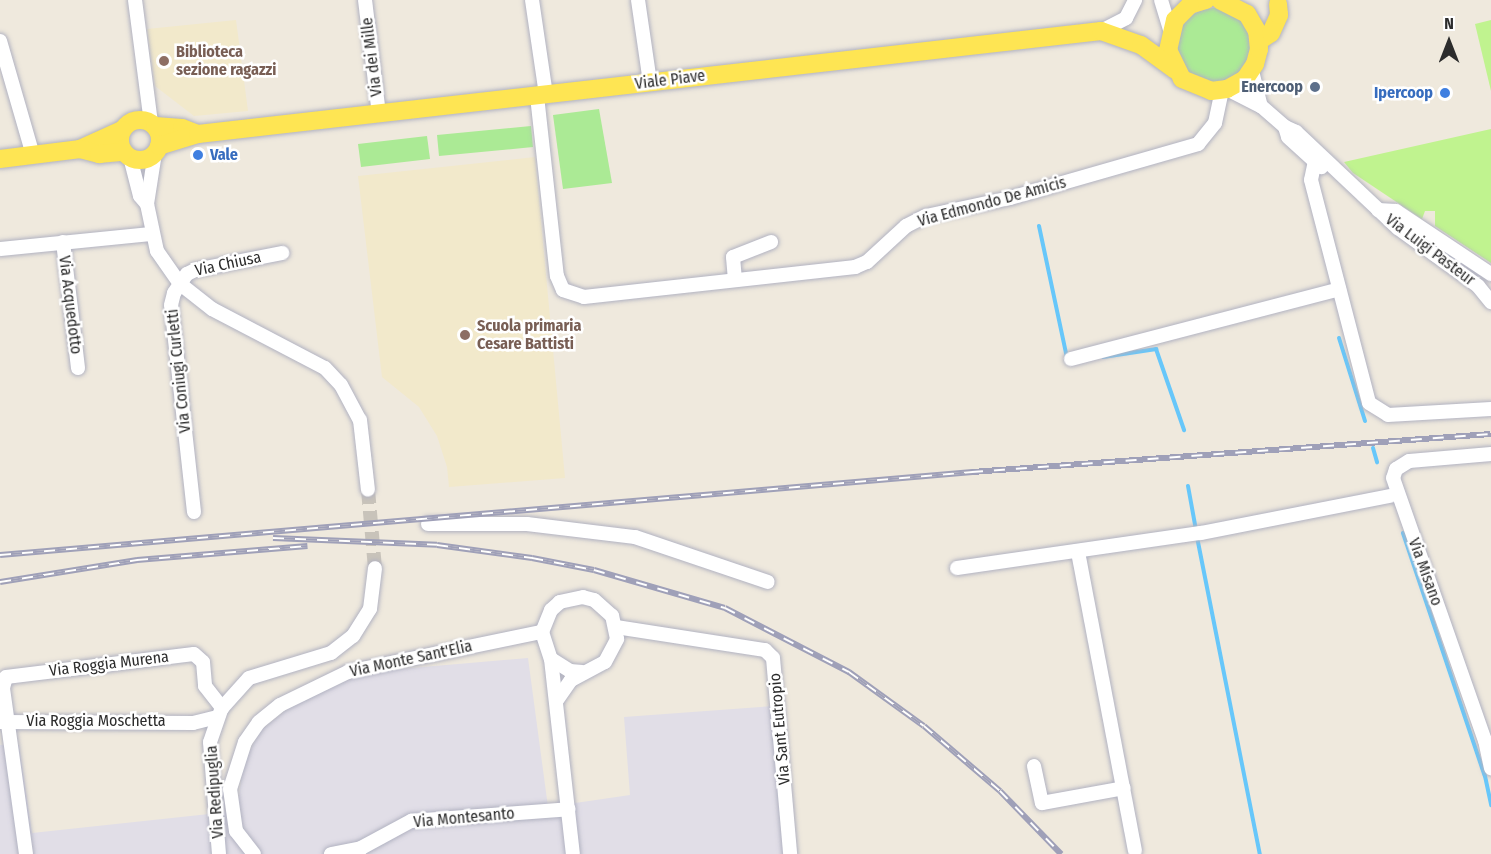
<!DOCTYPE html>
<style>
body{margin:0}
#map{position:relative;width:1491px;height:854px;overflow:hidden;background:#efe9dd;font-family:"Fira Sans Condensed",sans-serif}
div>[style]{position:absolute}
.industrial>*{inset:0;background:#e1dee7}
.education>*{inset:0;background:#f2e9cb}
.green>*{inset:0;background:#abea95}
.round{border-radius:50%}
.pitch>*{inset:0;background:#c0f38f}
.stream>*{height:4px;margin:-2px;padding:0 2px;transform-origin:2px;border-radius:2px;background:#67c7fa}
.minor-tunnel>*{height:14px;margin-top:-7px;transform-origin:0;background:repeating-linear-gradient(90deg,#c8c3ba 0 14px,transparent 0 21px)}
.roads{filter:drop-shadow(0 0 2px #b1b2c1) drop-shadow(0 0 2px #b1b2c1)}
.minor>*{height:14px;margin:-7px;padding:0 7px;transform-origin:7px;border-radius:7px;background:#fff}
.major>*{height:18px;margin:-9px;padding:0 9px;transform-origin:9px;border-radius:9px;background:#fee553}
.major>.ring{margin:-9px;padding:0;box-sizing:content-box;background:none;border:18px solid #fee553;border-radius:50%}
.rail>*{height:6px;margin-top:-3px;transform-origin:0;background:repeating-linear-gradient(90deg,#fff 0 11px,#9fa0b8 0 22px);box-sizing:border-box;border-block:2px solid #9fa0b8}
.dots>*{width:16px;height:16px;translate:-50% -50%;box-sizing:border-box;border:3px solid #fff;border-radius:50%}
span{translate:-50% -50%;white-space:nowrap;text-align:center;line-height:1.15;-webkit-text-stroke:5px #fff;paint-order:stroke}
.education-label{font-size:16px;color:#785e54;font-weight:700}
.left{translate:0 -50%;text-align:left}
.street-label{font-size:16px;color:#2c2c2c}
.service-label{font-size:16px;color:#4e5e75;font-weight:700}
.right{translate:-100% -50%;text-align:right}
.shop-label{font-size:16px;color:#366cbe;font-weight:700}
.north{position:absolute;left:1419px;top:12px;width:60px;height:60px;-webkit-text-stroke:4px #fff;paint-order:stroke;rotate:0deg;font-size:16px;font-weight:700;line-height:24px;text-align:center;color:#2c2c2c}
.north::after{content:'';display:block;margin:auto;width:21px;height:27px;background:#2c2c2c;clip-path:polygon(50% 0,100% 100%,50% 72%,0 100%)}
</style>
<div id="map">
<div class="industrial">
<i style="clip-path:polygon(528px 658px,548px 807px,630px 795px,624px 717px,773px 706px,787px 854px,0 854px,0 745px,19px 745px,32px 833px,237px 811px,243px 765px,260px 731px,290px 707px,365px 672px)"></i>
</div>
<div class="education">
<i style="clip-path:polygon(236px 20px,248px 111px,194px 116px,155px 86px,147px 29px)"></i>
<i style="clip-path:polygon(535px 157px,565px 478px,449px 487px,447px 467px,437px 436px,419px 407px,382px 377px,358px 176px)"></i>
</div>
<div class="green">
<i class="round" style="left:1177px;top:8px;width:74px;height:74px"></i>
<i style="clip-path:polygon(599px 109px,612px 183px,563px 189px,553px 115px)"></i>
<i style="clip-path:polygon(531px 126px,533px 147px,439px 156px,437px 135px)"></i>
<i style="clip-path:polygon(427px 136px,430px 159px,361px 167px,358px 144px)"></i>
</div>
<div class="pitch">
<i style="clip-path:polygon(1491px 20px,1491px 91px,1475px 24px)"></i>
<i style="clip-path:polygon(1491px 129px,1491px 263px,1435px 226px,1435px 211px,1425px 211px,1422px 219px,1353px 173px,1344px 162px)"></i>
</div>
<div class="stream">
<i style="left:1039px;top:226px;width:135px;rotate:78deg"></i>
<i style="left:1339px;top:338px;width:87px;rotate:72.6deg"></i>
<i style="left:1103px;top:357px;width:54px;rotate:-8.6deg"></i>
<i style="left:1156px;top:349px;width:86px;rotate:70.9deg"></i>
<i style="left:1373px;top:448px;width:15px;rotate:74deg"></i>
<i style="left:1188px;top:486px;width:45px;rotate:79.7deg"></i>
<i style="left:1403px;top:533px;width:256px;rotate:71.4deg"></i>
<i style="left:1485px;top:776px;width:30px;rotate:78deg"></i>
<i style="left:1197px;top:537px;width:323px;rotate:78.8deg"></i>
</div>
<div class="minor-tunnel">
<i style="left:368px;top:490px;width:78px;rotate:84.9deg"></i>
</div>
<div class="roads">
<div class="minor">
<i style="left:135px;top:0;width:124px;rotate:82.6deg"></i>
<i style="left:365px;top:0;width:115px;rotate:83deg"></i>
<i style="left:532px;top:0;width:96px;rotate:81.6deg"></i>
<i style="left:638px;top:0;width:83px;rotate:81.7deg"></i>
<i style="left:1161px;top:0;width:30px;rotate:73deg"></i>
<i style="left:1101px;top:31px;width:28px;rotate:-27deg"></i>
<i style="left:1126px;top:18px;width:20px;rotate:-63deg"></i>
<i style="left:0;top:41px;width:119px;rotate:73.9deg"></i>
<i style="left:1252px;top:71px;width:36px;rotate:76deg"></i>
<i style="left:1227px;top:89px;width:38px;rotate:27deg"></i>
<i style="left:1261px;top:106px;width:32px;rotate:41deg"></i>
<i style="left:1285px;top:127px;width:12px;rotate:24deg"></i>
<i style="left:1296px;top:132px;width:140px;rotate:43.3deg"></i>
<i style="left:1398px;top:228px;width:99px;rotate:35.9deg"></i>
<i style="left:1478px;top:286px;width:21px;rotate:51deg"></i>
<i style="left:537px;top:96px;width:181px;rotate:83.7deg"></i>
<i style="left:557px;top:276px;width:15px;rotate:67deg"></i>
<i style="left:563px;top:290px;width:22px;rotate:18deg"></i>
<i style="left:584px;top:297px;width:273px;rotate:-6.3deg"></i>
<i style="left:855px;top:267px;width:13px;rotate:-23deg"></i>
<i style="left:867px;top:262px;width:53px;rotate:-42.7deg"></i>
<i style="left:906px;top:226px;width:22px;rotate:-27deg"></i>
<i style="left:926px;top:216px;width:86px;rotate:-12.1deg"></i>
<i style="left:1010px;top:198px;width:196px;rotate:-16deg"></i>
<i style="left:1198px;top:144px;width:27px;rotate:-51deg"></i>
<i style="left:1215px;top:123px;width:34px;rotate:-78deg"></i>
<i style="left:1285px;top:127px;width:10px;rotate:73deg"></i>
<i style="left:1288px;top:137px;width:45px;rotate:42.3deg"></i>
<i style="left:130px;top:157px;width:40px;rotate:75.6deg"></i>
<i style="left:140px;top:196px;width:11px;rotate:49deg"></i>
<i style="left:147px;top:204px;width:48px;rotate:78deg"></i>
<i style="left:157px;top:251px;width:39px;rotate:55deg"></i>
<i style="left:179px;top:283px;width:42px;rotate:38.2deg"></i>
<i style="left:212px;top:309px;width:127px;rotate:27.6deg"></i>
<i style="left:325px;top:368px;width:23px;rotate:47deg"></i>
<i style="left:341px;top:385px;width:40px;rotate:62deg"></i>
<i style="left:360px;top:420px;width:70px;rotate:83.5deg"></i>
<i style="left:1315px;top:161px;width:19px;rotate:102deg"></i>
<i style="left:1311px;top:180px;width:230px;rotate:75.4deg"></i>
<i style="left:1369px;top:403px;width:22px;rotate:32deg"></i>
<i style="left:1388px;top:415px;width:103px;rotate:-3.3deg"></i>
<i style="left:147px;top:204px;width:52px;rotate:-81.1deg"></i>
<i style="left:1378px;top:210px;width:18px;rotate:3deg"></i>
<i style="left:1396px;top:211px;width:114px;rotate:33.6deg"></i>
<i style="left:63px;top:242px;width:127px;rotate:83.2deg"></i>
<i style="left:0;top:249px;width:152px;rotate:-5.7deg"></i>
<i style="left:735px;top:280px;width:23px;rotate:-95deg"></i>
<i style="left:733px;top:257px;width:41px;rotate:-21.5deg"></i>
<i style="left:1071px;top:359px;width:277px;rotate:-14.6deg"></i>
<i style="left:1491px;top:454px;width:82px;rotate:175.1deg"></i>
<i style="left:1409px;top:461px;width:15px;rotate:148deg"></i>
<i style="left:1396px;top:469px;width:9px;rotate:108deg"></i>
<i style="left:1393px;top:478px;width:278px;rotate:70.7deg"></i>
<i style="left:1485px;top:740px;width:29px;rotate:78deg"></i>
<i style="left:194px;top:512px;width:208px;rotate:-96.3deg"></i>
<i style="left:171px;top:305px;width:12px;rotate:-76deg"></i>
<i style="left:174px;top:293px;width:23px;rotate:-56deg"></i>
<i style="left:187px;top:274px;width:9px;rotate:-27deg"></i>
<i style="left:195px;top:270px;width:89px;rotate:-11.1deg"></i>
<i style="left:428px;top:524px;width:99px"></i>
<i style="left:527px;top:524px;width:109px;rotate:6.9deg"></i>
<i style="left:635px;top:537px;width:140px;rotate:18.7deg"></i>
<i style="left:1078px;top:552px;width:304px;rotate:79.2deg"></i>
<i style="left:957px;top:568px;width:246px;rotate:-8.2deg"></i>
<i style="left:1201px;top:533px;width:193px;rotate:-11.1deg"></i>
<i style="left:616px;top:627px;width:151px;rotate:8.8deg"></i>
<i style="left:765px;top:650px;width:11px;rotate:45deg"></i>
<i style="left:773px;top:658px;width:197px;rotate:85deg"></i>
<i style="left:551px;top:659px;width:196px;rotate:83.6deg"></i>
<i style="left:557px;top:700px;width:24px;rotate:-55deg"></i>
<i style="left:571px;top:680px;width:38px;rotate:-28deg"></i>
<i style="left:605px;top:662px;width:26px;rotate:-62deg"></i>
<i style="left:617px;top:639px;width:24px;rotate:-102deg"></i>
<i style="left:612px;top:616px;width:24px;rotate:-138deg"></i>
<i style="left:594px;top:600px;width:11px;rotate:-165deg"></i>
<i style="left:583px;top:597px;width:24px;rotate:168deg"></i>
<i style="left:560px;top:602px;width:12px;rotate:138deg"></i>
<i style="left:551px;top:610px;width:24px;rotate:112deg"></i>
<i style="left:542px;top:632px;width:28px;rotate:72deg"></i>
<i style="left:551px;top:659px;width:22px;rotate:32deg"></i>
<i style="left:570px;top:671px;width:12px;rotate:5deg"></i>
<i style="left:0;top:722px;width:193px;rotate:0.3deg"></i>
<i style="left:193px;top:723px;width:25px;rotate:-14deg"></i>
<i style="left:1034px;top:766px;width:38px;rotate:78deg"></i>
<i style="left:1042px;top:803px;width:83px;rotate:-10.4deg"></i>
<i style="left:26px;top:854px;width:168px;rotate:-97.9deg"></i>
<i style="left:3px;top:688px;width:11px;rotate:-75deg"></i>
<i style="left:6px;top:677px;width:189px;rotate:-7deg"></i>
<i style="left:194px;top:654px;width:12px;rotate:42deg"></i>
<i style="left:203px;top:662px;width:24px;rotate:85deg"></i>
<i style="left:205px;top:686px;width:28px;rotate:52deg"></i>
<i style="left:219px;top:854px;width:112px;rotate:-94.6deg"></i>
<i style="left:210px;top:742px;width:36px;rotate:-71deg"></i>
<i style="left:222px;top:708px;width:40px;rotate:-48deg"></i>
<i style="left:249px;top:678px;width:86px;rotate:-17deg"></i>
<i style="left:331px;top:653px;width:28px;rotate:-38deg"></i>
<i style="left:353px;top:636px;width:32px;rotate:-58deg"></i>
<i style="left:370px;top:609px;width:41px;rotate:-83deg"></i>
<i style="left:254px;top:854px;width:29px;rotate:-128deg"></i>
<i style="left:236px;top:831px;width:42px;rotate:-98.1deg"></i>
<i style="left:230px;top:789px;width:49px;rotate:-72.3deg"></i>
<i style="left:245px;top:742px;width:24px;rotate:-55deg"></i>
<i style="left:259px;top:722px;width:27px;rotate:-39deg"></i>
<i style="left:280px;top:705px;width:76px;rotate:-25.9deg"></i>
<i style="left:348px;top:672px;width:198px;rotate:-11.7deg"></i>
<i style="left:331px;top:854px;width:31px;rotate:-11deg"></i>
<i style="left:361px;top:848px;width:57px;rotate:-28.4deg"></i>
<i style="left:411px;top:821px;width:158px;rotate:-4.3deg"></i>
</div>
<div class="major">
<i style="left:1206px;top:0;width:17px;rotate:163deg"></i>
<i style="left:1190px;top:5px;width:21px;rotate:135deg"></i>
<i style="left:1175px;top:20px;width:31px;rotate:103deg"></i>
<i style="left:1168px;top:50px;width:32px;rotate:64deg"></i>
<i style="left:1182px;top:79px;width:31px;rotate:22deg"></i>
<i style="left:1211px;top:91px;width:16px;rotate:-7deg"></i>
<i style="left:1227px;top:89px;width:21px;rotate:-29deg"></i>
<i style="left:1245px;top:79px;width:18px;rotate:-56deg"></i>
<i style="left:1255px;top:64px;width:16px;rotate:-75deg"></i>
<i style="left:1259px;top:49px;width:18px;rotate:-96deg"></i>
<i style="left:1257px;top:31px;width:20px;rotate:-120deg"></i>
<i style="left:1247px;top:14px;width:30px;rotate:-153deg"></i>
<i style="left:1259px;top:41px;width:14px;rotate:-34deg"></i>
<i style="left:1271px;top:33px;width:20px;rotate:-66deg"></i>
<i style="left:1279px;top:15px;width:11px;rotate:-95deg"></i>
<i class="ring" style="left:120px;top:120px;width:22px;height:22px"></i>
<i style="left:155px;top:126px;width:27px;rotate:4deg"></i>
<i style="left:182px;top:128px;width:17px;rotate:21deg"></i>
<i style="left:159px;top:146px;width:41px;rotate:-17.1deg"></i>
<i style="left:198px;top:134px;width:909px;rotate:-6.51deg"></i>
<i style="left:1101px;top:31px;width:42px;rotate:19.3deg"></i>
<i style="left:1141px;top:45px;width:42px;rotate:36.3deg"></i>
<i style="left:80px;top:149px;width:46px;rotate:-24.3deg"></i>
<i style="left:0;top:159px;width:81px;rotate:-7.1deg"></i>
<i style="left:80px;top:149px;width:20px;rotate:15deg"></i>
<i style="left:99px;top:154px;width:24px;rotate:-5deg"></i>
</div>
</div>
<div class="rail">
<i style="left:273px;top:538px;width:164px;rotate:2.4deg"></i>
<i style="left:437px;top:545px;width:96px;rotate:7.8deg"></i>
<i style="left:532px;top:558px;width:63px;rotate:11deg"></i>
<i style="left:594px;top:570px;width:136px;rotate:16.2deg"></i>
<i style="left:725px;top:608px;width:140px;rotate:27.3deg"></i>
<i style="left:849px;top:672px;width:92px;rotate:35.8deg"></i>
<i style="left:924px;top:726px;width:100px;rotate:40.5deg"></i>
<i style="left:1000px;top:791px;width:88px;rotate:45.9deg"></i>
<i style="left:0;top:555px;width:976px;rotate:-4.88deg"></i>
<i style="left:972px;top:472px;width:520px;rotate:-4.19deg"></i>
<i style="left:0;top:582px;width:139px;rotate:-9.1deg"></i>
<i style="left:137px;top:560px;width:171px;rotate:-4.7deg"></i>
</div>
<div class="dots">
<i style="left:164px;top:61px;background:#8d6e63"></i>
<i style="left:1315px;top:87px;background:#5c6f8a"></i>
<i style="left:1445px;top:93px;background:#3f7fe0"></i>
<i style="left:198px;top:155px;background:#3f7fe0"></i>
<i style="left:465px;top:335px;background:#8d6e63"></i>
</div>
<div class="education-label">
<span class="left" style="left:176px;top:61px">Biblioteca<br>sezione ragazzi</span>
<span class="left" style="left:477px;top:335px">Scuola primaria<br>Cesare Battisti</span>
</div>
<div class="street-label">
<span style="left:372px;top:57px;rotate:-97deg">Via dei Mille</span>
<span style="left:670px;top:80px;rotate:-7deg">Viale Piave</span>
<span style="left:992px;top:202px;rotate:-15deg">Via Edmondo De Amicis</span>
<span style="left:1430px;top:250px;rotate:37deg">Via Luigi Pasteur</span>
<span style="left:228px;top:264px;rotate:-12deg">Via Chiusa</span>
<span style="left:70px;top:305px;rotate:83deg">Via Acquedotto</span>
<span style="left:179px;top:371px;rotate:-96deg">Via Coniugi Curletti</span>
<span style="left:1425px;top:572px;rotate:70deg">Via Misano</span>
<span style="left:411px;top:659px;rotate:-12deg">Via Monte Sant'Elia</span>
<span style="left:109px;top:664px;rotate:-7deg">Via Roggia Murena</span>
<span style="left:96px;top:721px">Via Roggia Moschetta</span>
<span style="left:780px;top:729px;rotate:-95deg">Via Sant Eutropio</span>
<span style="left:215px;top:792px;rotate:-94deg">Via Redipuglia</span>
<span style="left:464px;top:818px;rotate:-5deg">Via Montesanto</span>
</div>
<div class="service-label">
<span class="right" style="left:1303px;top:87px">Enercoop</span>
</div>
<div class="shop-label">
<span class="right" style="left:1433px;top:93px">Ipercoop</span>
<span class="left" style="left:210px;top:155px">Vale</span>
</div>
<div class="north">N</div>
</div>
